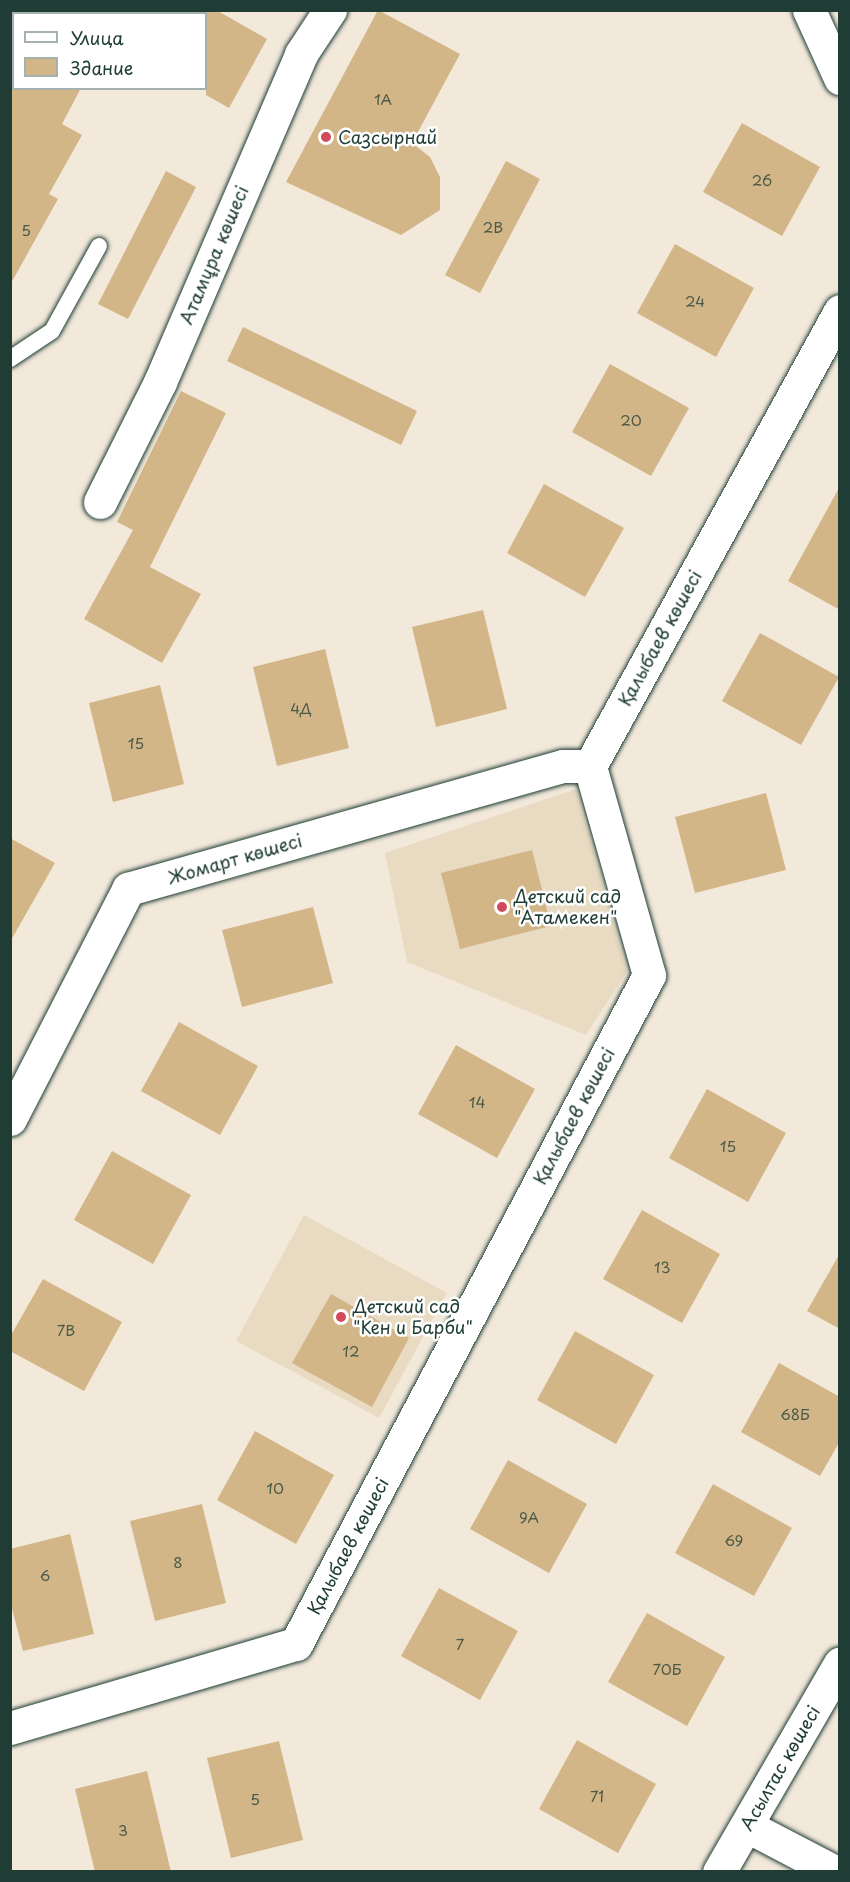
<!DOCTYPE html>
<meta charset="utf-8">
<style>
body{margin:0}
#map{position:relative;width:850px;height:1882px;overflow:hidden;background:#f2e9db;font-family:"Playpen Sans",sans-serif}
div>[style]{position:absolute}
.built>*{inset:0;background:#e9dac2}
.building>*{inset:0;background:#d3b688}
.roads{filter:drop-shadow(0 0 2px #1f3d34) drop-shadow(0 0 2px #1f3d34)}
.lane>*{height:16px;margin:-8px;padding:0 8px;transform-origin:8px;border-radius:8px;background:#fff}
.street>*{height:33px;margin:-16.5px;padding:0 16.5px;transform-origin:16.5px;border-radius:16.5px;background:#fff}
.dots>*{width:16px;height:16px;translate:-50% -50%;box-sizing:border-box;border:3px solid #fff;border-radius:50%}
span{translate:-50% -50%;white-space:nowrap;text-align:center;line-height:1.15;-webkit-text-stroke:5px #fff;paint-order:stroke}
.number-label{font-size:15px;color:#4c5b49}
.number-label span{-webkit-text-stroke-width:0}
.poi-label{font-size:18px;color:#1f3d34}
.left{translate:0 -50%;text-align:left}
.street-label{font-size:18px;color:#1f3d34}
.frame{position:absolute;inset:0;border:12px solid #1f3d34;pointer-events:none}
.legend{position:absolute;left:12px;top:12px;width:195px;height:78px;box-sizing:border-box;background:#fff;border:2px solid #a5b1ae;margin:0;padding:8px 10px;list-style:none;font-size:18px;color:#1f3d34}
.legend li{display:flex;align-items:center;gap:12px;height:30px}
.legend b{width:30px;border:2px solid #a5b1ae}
</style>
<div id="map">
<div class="built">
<i style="clip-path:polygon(576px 789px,627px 972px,586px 1035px,407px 962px,385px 853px)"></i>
<i style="clip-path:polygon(304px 1215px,447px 1293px,379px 1418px,236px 1341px)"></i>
</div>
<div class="building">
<i style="clip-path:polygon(206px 10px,216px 10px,267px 39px,229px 108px,206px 95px)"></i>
<i style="clip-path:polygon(378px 10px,460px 54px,412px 143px,430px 157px,440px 177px,440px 210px,401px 235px,286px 182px)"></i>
<i style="clip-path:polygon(10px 88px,81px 88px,62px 124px,82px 135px,49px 194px,58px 199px,10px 285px)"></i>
<i style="clip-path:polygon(742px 123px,820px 167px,782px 236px,703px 192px)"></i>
<i style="clip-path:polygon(506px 161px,540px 179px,480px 293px,445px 275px)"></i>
<i style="clip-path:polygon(166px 171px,196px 187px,128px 319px,98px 304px)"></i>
<i style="clip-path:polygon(675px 244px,754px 288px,716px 357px,637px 313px)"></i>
<i style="clip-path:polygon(243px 327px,417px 411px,401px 445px,227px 361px)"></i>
<i style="clip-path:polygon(610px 364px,689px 408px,651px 476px,572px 432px)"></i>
<i style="clip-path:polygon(181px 391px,226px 413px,150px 567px,201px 594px,162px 663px,84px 619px,133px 530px,117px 522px)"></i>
<i style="clip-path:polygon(544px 484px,624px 528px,585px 597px,507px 553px)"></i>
<i style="clip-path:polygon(840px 486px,840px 610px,788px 581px)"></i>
<i style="clip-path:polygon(483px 610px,507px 709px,436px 727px,412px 627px)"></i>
<i style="clip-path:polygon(760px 633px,839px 677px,801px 745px,722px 701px)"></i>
<i style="clip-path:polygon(325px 649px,349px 748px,277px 766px,253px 667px)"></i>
<i style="clip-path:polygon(160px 685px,184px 784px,113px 802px,89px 703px)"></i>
<i style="clip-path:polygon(766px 793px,786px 870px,695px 893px,675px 817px)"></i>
<i style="clip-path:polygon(10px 838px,55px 863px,10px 942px)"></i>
<i style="clip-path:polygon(532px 850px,551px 926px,460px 949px,441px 873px)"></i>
<i style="clip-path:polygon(313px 907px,333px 983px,242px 1007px,222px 930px)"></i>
<i style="clip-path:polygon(179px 1022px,258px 1066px,220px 1135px,141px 1091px)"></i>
<i style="clip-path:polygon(456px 1045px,535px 1089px,497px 1158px,418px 1114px)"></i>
<i style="clip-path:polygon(707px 1089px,786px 1133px,748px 1202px,669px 1158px)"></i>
<i style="clip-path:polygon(112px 1151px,191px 1195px,153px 1264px,74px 1220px)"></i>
<i style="clip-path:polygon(642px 1210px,720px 1254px,682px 1323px,603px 1279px)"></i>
<i style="clip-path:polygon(840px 1253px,840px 1329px,807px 1311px)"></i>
<i style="clip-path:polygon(43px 1279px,122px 1322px,84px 1391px,10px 1351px,10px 1337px)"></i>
<i style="clip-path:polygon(331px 1294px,409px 1338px,372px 1407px,292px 1363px)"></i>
<i style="clip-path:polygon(575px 1331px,654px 1375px,616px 1444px,537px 1400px)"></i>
<i style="clip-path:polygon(779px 1363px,840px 1397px,840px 1441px,820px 1476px,741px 1432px)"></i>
<i style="clip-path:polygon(255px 1431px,334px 1475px,296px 1544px,217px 1500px)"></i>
<i style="clip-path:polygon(508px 1460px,587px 1504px,549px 1573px,470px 1529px)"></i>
<i style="clip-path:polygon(713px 1484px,792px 1528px,754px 1596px,675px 1553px)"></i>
<i style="clip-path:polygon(202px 1504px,226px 1603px,155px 1621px,130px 1521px)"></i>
<i style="clip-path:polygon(70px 1534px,94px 1634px,23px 1651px,10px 1601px,10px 1549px)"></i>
<i style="clip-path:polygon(439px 1588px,518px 1631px,480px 1700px,401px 1656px)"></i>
<i style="clip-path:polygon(647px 1613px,725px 1657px,687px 1726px,608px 1682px)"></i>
<i style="clip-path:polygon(577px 1740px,656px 1784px,618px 1853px,539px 1809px)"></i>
<i style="clip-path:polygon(279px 1741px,303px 1840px,231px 1858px,207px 1758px)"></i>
<i style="clip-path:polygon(147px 1771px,171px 1872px,95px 1872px,75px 1789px)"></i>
</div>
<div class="roads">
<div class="lane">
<i style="left:10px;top:359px;width:50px;rotate:-33.7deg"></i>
<i style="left:52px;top:331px;width:97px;rotate:-61.1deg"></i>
</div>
<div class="street">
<i style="left:809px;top:10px;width:75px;rotate:65.5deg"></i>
<i style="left:100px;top:502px;width:134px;rotate:-63.4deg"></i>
<i style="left:160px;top:382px;width:357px;rotate:-66.7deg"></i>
<i style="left:301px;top:54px;width:53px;rotate:-56.6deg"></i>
<i style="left:10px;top:1119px;width:259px;rotate:-62.8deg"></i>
<i style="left:128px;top:889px;width:452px;rotate:-15.8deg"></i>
<i style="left:563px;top:766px;width:27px"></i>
<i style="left:10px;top:1728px;width:298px;rotate:-16.4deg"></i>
<i style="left:296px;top:1644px;width:756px;rotate:-62.18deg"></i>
<i style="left:649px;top:975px;width:217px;rotate:-105.8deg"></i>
<i style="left:590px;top:766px;width:519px;rotate:-61.21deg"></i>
<i style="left:747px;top:1826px;width:99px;rotate:27.6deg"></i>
<i style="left:719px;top:1872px;width:241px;rotate:-59.9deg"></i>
</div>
</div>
<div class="dots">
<i style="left:326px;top:137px;background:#d1495b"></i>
<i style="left:502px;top:907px;background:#d1495b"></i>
<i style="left:341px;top:1317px;background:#d1495b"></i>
</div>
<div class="number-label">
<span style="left:383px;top:99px">1А</span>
<span style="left:762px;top:180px">26</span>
<span style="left:493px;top:227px">2В</span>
<span style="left:26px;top:230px">5</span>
<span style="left:695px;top:301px">24</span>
<span style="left:631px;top:420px">20</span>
<span style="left:301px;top:708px">4Д</span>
<span style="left:136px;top:743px">15</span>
<span style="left:477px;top:1102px">14</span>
<span style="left:728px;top:1146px">15</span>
<span style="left:662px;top:1267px">13</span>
<span style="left:66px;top:1330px">7В</span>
<span style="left:351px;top:1351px">12</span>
<span style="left:795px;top:1414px">68Б</span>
<span style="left:275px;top:1488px">10</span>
<span style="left:529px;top:1517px">9А</span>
<span style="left:734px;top:1540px">69</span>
<span style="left:178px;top:1562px">8</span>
<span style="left:45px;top:1575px">6</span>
<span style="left:460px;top:1644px">7</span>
<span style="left:667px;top:1669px">70Б</span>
<span style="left:597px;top:1796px">71</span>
<span style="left:255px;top:1799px">5</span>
<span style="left:123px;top:1830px">3</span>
</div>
<div class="poi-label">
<span class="left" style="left:338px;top:137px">Сазсырнай</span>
<span class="left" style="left:514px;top:907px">Детский сад<br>"Атамекен"</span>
<span class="left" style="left:353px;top:1317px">Детский сад<br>"Кен и Барби"</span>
</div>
<div class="street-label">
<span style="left:214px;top:255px;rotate:-67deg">Атамұра көшесі</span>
<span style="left:660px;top:638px;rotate:-61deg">Қалыбаев көшесі</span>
<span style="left:235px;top:859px;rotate:-16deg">Жомарт көшесі</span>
<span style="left:574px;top:1116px;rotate:-62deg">Қалыбаев көшесі</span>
<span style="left:348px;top:1546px;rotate:-62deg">Қалыбаев көшесі</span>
<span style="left:780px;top:1768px;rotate:-60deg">Асылтас көшесі</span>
</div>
<div class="frame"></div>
<ul class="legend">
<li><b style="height:8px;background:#fff"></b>Улица</li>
<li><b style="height:16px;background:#d3b688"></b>Здание</li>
</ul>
</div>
